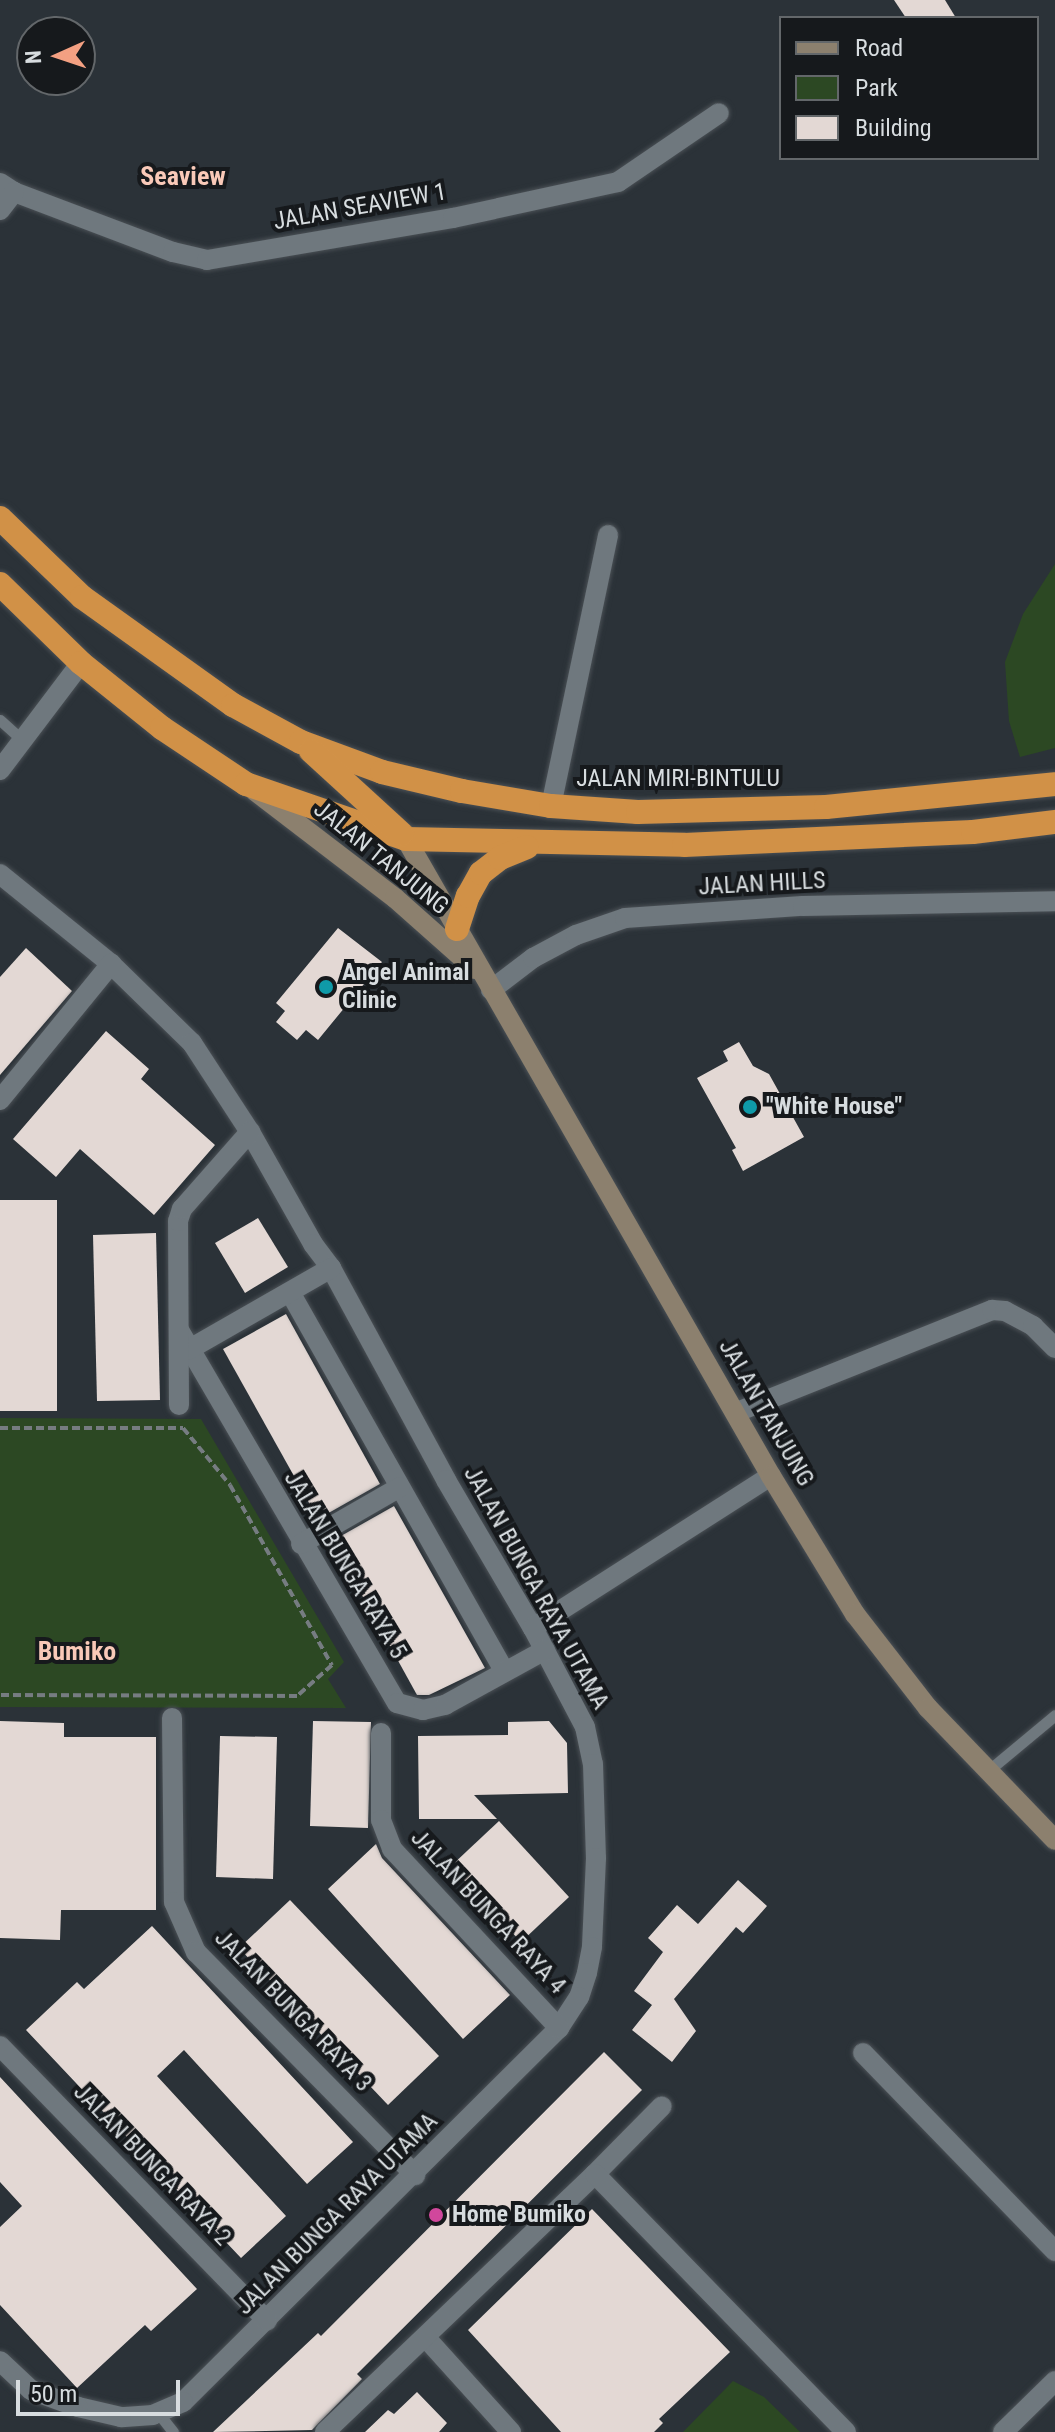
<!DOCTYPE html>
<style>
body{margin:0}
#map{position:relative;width:1055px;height:2432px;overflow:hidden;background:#2b3238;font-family:"Roboto Condensed",sans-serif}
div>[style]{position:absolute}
.green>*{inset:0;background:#2c4823}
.building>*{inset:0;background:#e3d8d4}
.path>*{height:4px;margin-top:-2px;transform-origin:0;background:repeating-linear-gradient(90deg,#767c81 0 8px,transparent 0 12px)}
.roads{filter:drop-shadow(0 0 2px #4a5055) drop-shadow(0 0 2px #4a5055)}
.lane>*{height:11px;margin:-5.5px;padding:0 5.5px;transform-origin:5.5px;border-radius:5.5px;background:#6f787e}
.street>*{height:20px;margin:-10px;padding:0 10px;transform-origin:10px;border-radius:10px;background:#6f787e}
.secondary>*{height:20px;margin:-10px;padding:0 10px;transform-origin:10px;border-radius:10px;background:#8c806e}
.highway>*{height:24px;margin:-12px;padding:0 12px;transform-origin:12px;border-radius:12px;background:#d19147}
.dots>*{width:22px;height:22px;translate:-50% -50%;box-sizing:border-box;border:4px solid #16191c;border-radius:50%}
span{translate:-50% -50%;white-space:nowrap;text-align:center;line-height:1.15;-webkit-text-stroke:8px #16191c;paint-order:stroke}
.street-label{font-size:24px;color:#d7dcdf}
.poi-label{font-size:24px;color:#d7dcdf;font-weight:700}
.left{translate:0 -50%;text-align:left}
.neighbourhood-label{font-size:26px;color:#f9c9b8;font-weight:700}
.legend{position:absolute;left:779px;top:16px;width:260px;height:144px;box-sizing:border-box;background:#16191c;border:2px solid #63676a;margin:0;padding:10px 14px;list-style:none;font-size:24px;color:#d7dcdf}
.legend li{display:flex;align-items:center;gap:16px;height:40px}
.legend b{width:40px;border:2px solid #63676a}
.north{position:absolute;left:16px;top:16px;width:80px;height:80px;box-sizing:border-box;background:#16191c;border:2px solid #63676a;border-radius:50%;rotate:267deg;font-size:22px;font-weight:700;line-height:32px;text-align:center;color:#d7dcdf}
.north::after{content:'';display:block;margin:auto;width:28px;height:36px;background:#f3a082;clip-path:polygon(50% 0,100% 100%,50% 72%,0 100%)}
.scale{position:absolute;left:16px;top:2380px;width:164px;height:36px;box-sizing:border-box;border:4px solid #d7dcdf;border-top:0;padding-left:10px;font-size:24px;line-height:28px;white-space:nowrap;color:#d7dcdf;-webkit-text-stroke:6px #16191c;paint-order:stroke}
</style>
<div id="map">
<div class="green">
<i style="clip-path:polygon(1055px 564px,1055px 748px,1020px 757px,1009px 721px,1005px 662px,1023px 614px)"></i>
<i style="clip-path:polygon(0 1418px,201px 1419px,344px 1662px,328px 1679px,346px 1708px,0 1707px)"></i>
<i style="clip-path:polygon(733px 2381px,764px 2397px,800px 2432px,683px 2432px)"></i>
</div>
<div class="building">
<i style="clip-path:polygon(894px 0,945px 0,956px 18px,906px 18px)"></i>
<i style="clip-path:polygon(338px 928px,382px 962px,318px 1040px,306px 1030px,297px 1040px,276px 1022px,285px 1011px,276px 1003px)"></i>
<i style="clip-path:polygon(26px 948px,72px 991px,0 1075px,0 977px)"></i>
<i style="clip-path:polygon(106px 1031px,149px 1069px,141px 1079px,215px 1145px,154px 1215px,80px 1149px,56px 1177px,13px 1139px)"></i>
<i style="clip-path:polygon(739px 1042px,753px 1066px,769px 1074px,804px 1137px,743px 1171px,732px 1150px,736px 1148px,697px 1078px,728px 1061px,723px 1051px)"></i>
<i style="clip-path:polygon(0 1200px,57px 1200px,57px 1411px,0 1411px)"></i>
<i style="clip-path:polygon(258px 1218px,288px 1267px,245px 1293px,215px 1243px)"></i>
<i style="clip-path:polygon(156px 1233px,160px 1400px,97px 1401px,93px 1235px)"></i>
<i style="clip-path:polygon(286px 1314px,380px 1484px,318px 1519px,223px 1349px)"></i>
<i style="clip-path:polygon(394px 1506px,485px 1668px,429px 1695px,417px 1695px,332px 1541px)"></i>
<i style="clip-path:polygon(0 1721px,64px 1723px,64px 1737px,156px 1737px,156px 1910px,61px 1910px,60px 1940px,0 1938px)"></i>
<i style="clip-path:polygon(313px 1721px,371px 1722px,368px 1828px,310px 1826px)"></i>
<i style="clip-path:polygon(549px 1721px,567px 1743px,568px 1793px,474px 1795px,497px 1819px,419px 1819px,418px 1736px,508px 1735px,508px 1722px)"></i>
<i style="clip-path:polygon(220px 1736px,277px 1737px,273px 1879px,216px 1877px)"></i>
<i style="clip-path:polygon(499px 1821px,569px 1897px,521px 1942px,451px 1866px)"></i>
<i style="clip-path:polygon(376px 1844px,382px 1858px,510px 1995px,463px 2039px,328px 1889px)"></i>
<i style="clip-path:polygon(738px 1880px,767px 1906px,743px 1933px,736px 1927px,674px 1999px,696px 2031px,672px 2062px,632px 2030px,652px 2005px,634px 1991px,663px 1952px,648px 1938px,677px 1905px,698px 1924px)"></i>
<i style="clip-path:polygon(290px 1900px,439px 2056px,388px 2105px,239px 1948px)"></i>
<i style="clip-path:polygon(152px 1926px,353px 2142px,307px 2184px,184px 2050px,157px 2076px,286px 2216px,241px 2258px,26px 2030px,77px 1982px,84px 1989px)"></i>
<i style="clip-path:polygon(604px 2052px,642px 2090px,357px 2374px,362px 2379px,312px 2430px,213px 2432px,318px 2333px,321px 2336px)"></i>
<i style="clip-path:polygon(0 2077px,197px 2289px,151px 2331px,145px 2325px,77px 2388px,0 2305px,0 2227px,22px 2206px,0 2182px)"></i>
<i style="clip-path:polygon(592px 2209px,730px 2352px,659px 2419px,663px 2423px,654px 2432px,561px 2432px,468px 2330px)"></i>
<i style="clip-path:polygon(417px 2392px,447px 2423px,439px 2432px,365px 2432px,388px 2410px,394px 2414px)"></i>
</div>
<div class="path">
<i style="left:0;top:1428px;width:183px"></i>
<i style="left:183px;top:1428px;width:74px;rotate:50.5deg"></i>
<i style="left:230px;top:1485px;width:207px;rotate:60.5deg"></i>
<i style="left:332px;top:1665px;width:47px;rotate:138.5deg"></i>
<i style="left:297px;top:1696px;width:297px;rotate:-179.8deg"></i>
</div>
<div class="roads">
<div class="lane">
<i style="left:0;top:720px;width:31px;rotate:42deg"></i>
<i style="left:989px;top:1770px;width:86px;rotate:-39.8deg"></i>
<i style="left:159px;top:2414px;width:23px;rotate:52deg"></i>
</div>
<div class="street">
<i style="left:0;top:183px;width:17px;rotate:33deg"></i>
<i style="left:14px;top:192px;width:170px;rotate:20.7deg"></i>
<i style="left:173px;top:252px;width:35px;rotate:13deg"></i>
<i style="left:207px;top:260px;width:250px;rotate:-9.7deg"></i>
<i style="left:453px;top:218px;width:169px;rotate:-12.3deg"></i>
<i style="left:618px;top:182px;width:122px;rotate:-34.3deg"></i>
<i style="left:0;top:210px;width:23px;rotate:-52deg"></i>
<i style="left:0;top:770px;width:134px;rotate:-52.9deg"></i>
<i style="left:551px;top:806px;width:277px;rotate:-78.1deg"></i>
<i style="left:0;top:874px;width:143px;rotate:39deg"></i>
<i style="left:111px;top:964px;width:113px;rotate:44.3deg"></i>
<i style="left:192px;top:1043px;width:106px;rotate:56.9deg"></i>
<i style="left:250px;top:1132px;width:129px;rotate:60.6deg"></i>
<i style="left:313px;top:1244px;width:30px;rotate:53deg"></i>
<i style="left:331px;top:1268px;width:241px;rotate:61.5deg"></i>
<i style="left:446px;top:1480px;width:172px;rotate:59.6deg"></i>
<i style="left:533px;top:1628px;width:112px;rotate:62.3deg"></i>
<i style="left:585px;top:1727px;width:38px;rotate:78deg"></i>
<i style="left:593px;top:1764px;width:94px;rotate:88.2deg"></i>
<i style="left:596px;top:1858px;width:89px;rotate:92.6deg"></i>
<i style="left:592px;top:1947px;width:26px;rotate:101deg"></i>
<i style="left:587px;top:1973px;width:25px;rotate:108deg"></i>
<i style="left:579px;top:1997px;width:37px;rotate:123deg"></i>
<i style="left:559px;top:2028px;width:530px;rotate:135.15deg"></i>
<i style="left:183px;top:2402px;width:33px;rotate:157deg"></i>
<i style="left:153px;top:2415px;width:32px;rotate:176deg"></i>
<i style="left:121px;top:2417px;width:44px;rotate:-166.9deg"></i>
<i style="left:78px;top:2407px;width:50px;rotate:-160.1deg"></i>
<i style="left:31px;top:2390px;width:42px;rotate:-136.9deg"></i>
<i style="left:491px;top:990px;width:53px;rotate:-37.3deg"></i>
<i style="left:533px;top:958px;width:49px;rotate:-28.1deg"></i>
<i style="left:576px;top:935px;width:52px;rotate:-19.1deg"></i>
<i style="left:625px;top:918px;width:178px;rotate:-3.9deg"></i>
<i style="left:803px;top:906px;width:252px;rotate:-1.1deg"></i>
<i style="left:0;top:1100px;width:176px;rotate:-50.8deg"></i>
<i style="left:291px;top:1294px;width:432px;rotate:60.5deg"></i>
<i style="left:179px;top:1330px;width:432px;rotate:59.7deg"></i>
<i style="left:397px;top:1703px;width:27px;rotate:15deg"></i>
<i style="left:423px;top:1710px;width:23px;rotate:-13deg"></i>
<i style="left:445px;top:1705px;width:114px;rotate:-28.8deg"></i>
<i style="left:188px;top:1350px;width:165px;rotate:-29.8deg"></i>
<i style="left:179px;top:1405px;width:184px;rotate:-90.3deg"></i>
<i style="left:178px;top:1221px;width:13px;rotate:-72deg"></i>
<i style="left:182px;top:1209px;width:103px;rotate:-48.6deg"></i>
<i style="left:737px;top:1412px;width:275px;rotate:-21.8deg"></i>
<i style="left:992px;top:1310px;width:13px;rotate:4deg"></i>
<i style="left:1005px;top:1311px;width:32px;rotate:28deg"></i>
<i style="left:1033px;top:1326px;width:31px;rotate:45deg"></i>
<i style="left:301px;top:1544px;width:114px;rotate:-29.9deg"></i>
<i style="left:533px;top:1628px;width:282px;rotate:-32.6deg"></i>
<i style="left:172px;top:1718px;width:184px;rotate:89.4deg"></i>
<i style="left:174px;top:1902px;width:55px;rotate:66.3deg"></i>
<i style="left:196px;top:1952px;width:313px;rotate:45.5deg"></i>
<i style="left:381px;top:1733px;width:87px;rotate:90deg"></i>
<i style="left:381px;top:1820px;width:31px;rotate:69deg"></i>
<i style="left:392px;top:1849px;width:245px;rotate:47deg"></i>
<i style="left:0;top:2046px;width:383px;rotate:45.8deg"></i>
<i style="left:863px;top:2053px;width:276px;rotate:45.9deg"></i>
<i style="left:595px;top:2174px;width:95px;rotate:-45.4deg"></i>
<i style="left:426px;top:2338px;width:127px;rotate:47.9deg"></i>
<i style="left:325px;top:2432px;width:373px;rotate:-43.7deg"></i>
<i style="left:595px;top:2174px;width:360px;rotate:45.8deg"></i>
<i style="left:1003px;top:2432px;width:73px;rotate:-44.4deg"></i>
</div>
<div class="secondary">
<i style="left:255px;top:791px;width:176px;rotate:37.4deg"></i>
<i style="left:395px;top:898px;width:107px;rotate:41.6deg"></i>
<i style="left:406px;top:839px;width:734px;rotate:60.19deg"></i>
<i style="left:771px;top:1476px;width:162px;rotate:58.7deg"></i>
<i style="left:855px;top:1614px;width:119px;rotate:52.2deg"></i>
<i style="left:928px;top:1708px;width:183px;rotate:46.1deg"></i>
</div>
<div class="highway">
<i style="left:0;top:518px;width:114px;rotate:43.9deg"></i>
<i style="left:82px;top:597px;width:186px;rotate:35.6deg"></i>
<i style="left:233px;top:705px;width:77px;rotate:28.6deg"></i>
<i style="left:301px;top:742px;width:86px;rotate:20.3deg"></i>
<i style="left:382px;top:772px;width:82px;rotate:13.4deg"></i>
<i style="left:462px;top:791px;width:90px;rotate:9.6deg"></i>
<i style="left:551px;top:806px;width:87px;rotate:3.9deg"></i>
<i style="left:638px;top:812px;width:188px;rotate:-1.5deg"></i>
<i style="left:826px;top:807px;width:230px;rotate:-5.7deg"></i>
<i style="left:0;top:584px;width:113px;rotate:44.3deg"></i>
<i style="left:81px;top:663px;width:104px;rotate:38.7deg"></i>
<i style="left:162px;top:728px;width:101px;rotate:33.7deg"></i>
<i style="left:246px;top:784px;width:169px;rotate:19deg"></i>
<i style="left:406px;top:839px;width:278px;rotate:1.2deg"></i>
<i style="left:684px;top:845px;width:289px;rotate:-2.6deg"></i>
<i style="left:973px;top:832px;width:83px;rotate:-7deg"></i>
<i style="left:311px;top:751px;width:123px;rotate:42.4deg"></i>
<i style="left:457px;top:929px;width:35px;rotate:-72deg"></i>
<i style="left:468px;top:896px;width:26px;rotate:-61deg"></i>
<i style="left:481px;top:873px;width:24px;rotate:-38deg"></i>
<i style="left:500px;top:858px;width:29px;rotate:-22deg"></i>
</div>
</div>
<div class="dots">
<i style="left:326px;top:987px;background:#0f9aa8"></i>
<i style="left:750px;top:1107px;background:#0f9aa8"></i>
<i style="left:436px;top:2215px;background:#d1479c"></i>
</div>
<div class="street-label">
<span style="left:360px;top:207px;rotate:-10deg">JALAN SEAVIEW 1</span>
<span style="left:678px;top:779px">JALAN MIRI-BINTULU</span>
<span style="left:381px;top:858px;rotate:39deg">JALAN TANJUNG</span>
<span style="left:762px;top:884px;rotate:-3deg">JALAN HILLS</span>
<span style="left:766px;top:1413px;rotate:60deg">JALAN TANJUNG</span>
<span style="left:345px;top:1565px;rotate:59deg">JALAN BUNGA RAYA 5</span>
<span style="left:536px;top:1588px;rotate:61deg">JALAN BUNGA RAYA UTAMA</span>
<span style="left:488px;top:1912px;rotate:47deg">JALAN BUNGA RAYA 4</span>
<span style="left:293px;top:2011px;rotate:46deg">JALAN BUNGA RAYA 3</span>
<span style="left:152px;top:2165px;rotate:46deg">JALAN BUNGA RAYA 2</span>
<span style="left:337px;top:2214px;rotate:-45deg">JALAN BUNGA RAYA UTAMA</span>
</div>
<div class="poi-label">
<span class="left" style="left:342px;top:987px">Angel Animal<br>Clinic</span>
<span class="left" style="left:766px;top:1107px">"White House"</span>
<span class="left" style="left:452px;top:2215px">Home Bumiko</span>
</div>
<div class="neighbourhood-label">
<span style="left:183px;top:177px">Seaview</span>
<span style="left:77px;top:1652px">Bumiko</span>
</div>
<ul class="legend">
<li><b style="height:10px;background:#8c806e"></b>Road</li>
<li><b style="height:22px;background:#2c4823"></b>Park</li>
<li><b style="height:22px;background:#e3d8d4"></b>Building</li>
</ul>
<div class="north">N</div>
<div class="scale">50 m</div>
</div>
